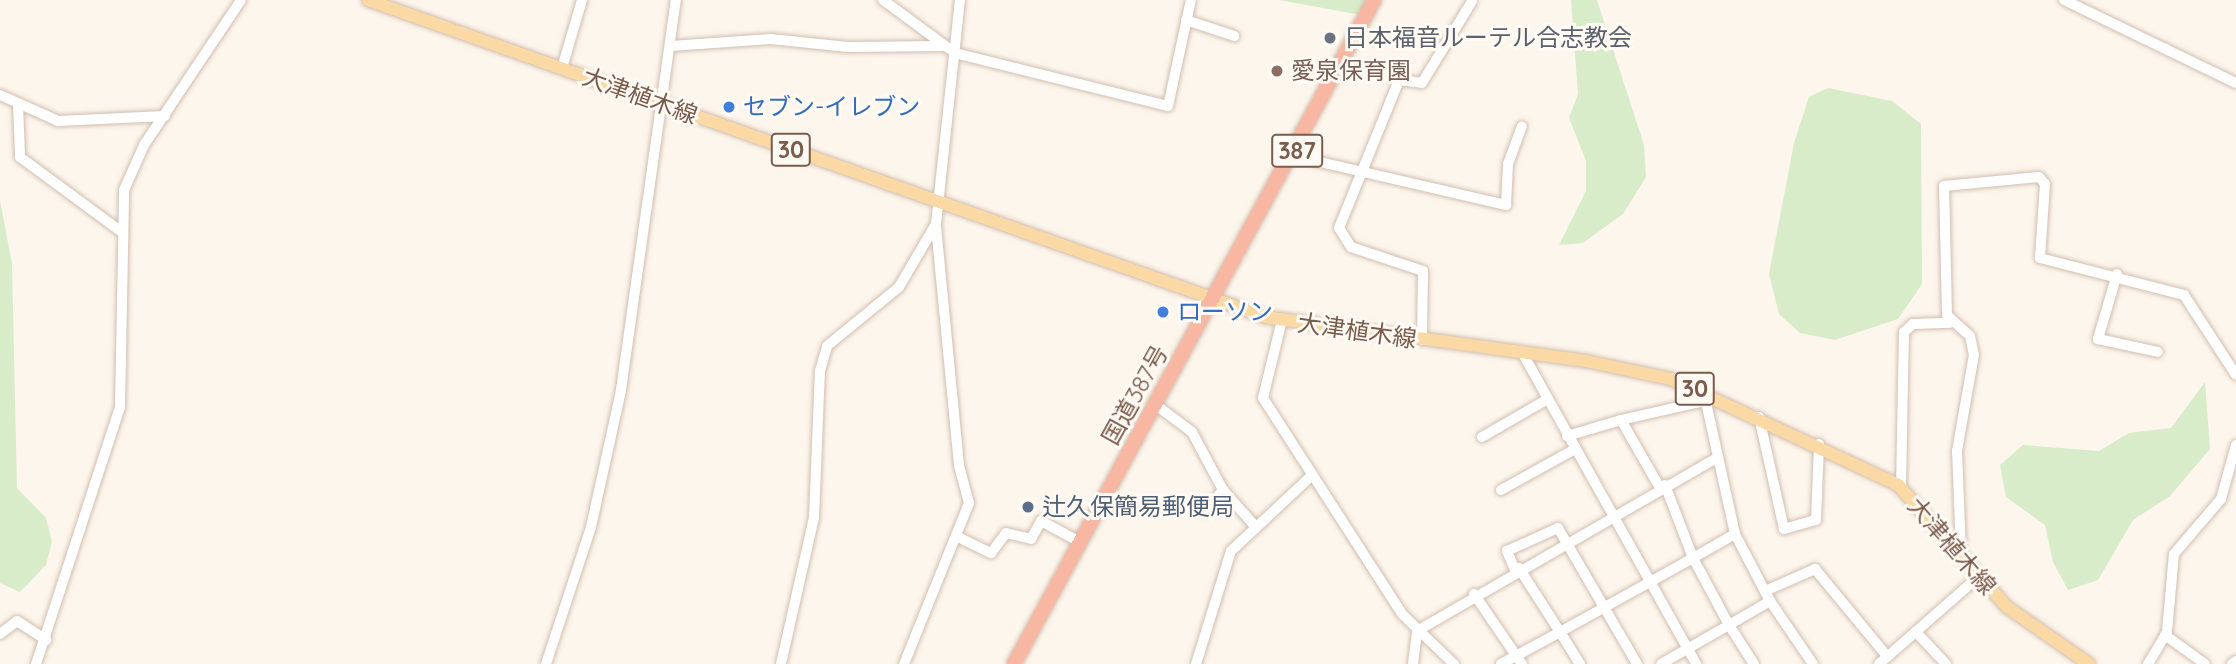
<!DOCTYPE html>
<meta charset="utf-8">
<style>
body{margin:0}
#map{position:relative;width:2236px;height:664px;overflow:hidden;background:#fdf6ec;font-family:Quicksand,"Noto Sans JP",sans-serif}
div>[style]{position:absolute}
.green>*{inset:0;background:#d8ecc9}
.roads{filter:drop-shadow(0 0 2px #d1beb0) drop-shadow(0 0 2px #d1beb0)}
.minor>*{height:10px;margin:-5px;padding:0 5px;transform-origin:5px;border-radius:5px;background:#fff}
.major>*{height:12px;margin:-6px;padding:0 6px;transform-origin:6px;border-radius:6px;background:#fbd9a5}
.highway>*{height:14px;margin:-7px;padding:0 7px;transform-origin:7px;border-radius:7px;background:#f7b7a3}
.dots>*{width:19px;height:19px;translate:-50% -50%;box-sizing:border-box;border:4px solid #fffaf3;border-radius:50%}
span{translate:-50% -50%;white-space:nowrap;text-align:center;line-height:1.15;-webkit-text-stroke:6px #fffaf3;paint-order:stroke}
.shield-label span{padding:2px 5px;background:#fffaf3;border:2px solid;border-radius:5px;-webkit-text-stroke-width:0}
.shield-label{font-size:23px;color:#7a5c4d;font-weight:700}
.worship-label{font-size:24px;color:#5b616d}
.left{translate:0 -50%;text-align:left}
.education-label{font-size:24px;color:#785e54}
.street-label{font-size:24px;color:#7a5c4d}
.shop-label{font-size:24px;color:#366cbe}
.service-label{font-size:24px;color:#4e5e75}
</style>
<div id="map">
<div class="green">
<i style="clip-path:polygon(1279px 0,1369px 0,1361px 15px)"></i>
<i style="clip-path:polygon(1571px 0,1597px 0,1644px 145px,1646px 177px,1623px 214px,1583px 243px,1559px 245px,1586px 191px,1586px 161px,1569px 118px,1578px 94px)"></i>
<i style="clip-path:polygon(1828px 88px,1892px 101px,1921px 124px,1922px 284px,1898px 319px,1835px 340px,1800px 333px,1779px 314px,1769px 274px,1794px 143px,1809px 97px)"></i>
<i style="clip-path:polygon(0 200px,12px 264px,17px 488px,46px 518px,52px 541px,46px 565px,20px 592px,0 583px)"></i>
<i style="clip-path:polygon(2205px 382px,2210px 449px,2170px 496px,2133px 520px,2098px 580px,2068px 590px,2053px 562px,2045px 525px,2006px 497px,2000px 465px,2023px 445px,2099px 451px,2129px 433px,2171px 428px)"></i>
</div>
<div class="roads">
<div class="minor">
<i style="left:883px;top:0;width:89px;rotate:36.4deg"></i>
<i style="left:955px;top:53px;width:219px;rotate:14deg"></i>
<i style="left:1168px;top:106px;width:108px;rotate:-77.8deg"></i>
<i style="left:2064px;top:0;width:191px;rotate:25.8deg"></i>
<i style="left:1186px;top:20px;width:51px;rotate:18.4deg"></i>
<i style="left:671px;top:46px;width:100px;rotate:-4deg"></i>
<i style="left:771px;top:39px;width:77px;rotate:5.9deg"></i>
<i style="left:848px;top:47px;width:96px;rotate:-0.6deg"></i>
<i style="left:562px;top:68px;width:71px;rotate:-73.6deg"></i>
<i style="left:0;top:95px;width:64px;rotate:24.1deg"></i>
<i style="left:58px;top:121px;width:107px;rotate:-2.7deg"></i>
<i style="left:18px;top:104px;width:53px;rotate:87.8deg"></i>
<i style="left:20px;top:157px;width:128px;rotate:36.4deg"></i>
<i style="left:1294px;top:156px;width:218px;rotate:13deg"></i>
<i style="left:1506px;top:205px;width:41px;rotate:-87.2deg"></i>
<i style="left:1508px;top:164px;width:40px;rotate:-69.8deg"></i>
<i style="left:2117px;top:274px;width:68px;rotate:106.3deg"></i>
<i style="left:2098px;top:339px;width:61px;rotate:12.2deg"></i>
<i style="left:1282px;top:320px;width:80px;rotate:103.7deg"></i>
<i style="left:1263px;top:398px;width:258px;rotate:57.2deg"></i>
<i style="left:1403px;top:615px;width:71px;rotate:43.9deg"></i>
<i style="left:1422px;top:340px;width:69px;rotate:-89.2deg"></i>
<i style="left:1423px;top:271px;width:76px;rotate:-161.6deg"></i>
<i style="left:1351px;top:247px;width:22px;rotate:-122deg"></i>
<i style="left:1339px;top:228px;width:160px;rotate:-67.9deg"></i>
<i style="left:1399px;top:80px;width:23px;rotate:7deg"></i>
<i style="left:1422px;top:83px;width:96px;rotate:-58.6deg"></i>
<i style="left:1523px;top:354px;width:355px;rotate:60.8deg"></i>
<i style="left:1704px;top:393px;width:144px;rotate:77.6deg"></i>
<i style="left:1735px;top:534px;width:76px;rotate:62.4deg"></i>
<i style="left:1770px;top:601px;width:76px;rotate:55.7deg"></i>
<i style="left:1156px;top:405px;width:45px;rotate:36.9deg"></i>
<i style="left:1192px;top:432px;width:66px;rotate:61.9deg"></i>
<i style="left:1223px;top:490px;width:48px;rotate:48.4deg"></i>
<i style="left:1759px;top:417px;width:115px;rotate:77.4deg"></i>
<i style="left:1784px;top:529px;width:33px;rotate:-16deg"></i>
<i style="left:1816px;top:520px;width:76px;rotate:-87.7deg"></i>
<i style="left:1567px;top:436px;width:56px;rotate:-16.5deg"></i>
<i style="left:1482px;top:437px;width:74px;rotate:-30deg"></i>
<i style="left:1665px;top:485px;width:78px;rotate:69deg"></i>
<i style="left:1693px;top:558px;width:48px;rotate:-29.7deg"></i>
<i style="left:1901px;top:487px;width:155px;rotate:-88.9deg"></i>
<i style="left:1904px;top:332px;width:12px;rotate:-42deg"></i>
<i style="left:1913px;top:324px;width:37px;rotate:-2deg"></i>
<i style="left:1660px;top:488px;width:78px;rotate:-119.8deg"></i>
<i style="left:1621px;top:420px;width:85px;rotate:-12.9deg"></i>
<i style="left:1501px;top:490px;width:85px;rotate:-29deg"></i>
<i style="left:1205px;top:511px;width:28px;rotate:-49deg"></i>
<i style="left:958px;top:537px;width:37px;rotate:26deg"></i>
<i style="left:991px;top:553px;width:25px;rotate:-53deg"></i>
<i style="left:1006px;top:533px;width:26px;rotate:13deg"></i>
<i style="left:1031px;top:539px;width:21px;rotate:-61deg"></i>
<i style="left:1041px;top:521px;width:44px;rotate:28.3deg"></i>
<i style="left:1961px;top:553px;width:102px;rotate:-92.2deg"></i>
<i style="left:1957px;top:451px;width:97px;rotate:-80deg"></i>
<i style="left:1974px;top:355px;width:19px;rotate:-102deg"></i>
<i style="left:1970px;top:336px;width:31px;rotate:-138deg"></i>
<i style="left:1947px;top:315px;width:129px;rotate:-91.3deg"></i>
<i style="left:1944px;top:186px;width:95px;rotate:-5.4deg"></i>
<i style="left:2039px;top:177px;width:9px;rotate:49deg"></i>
<i style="left:2045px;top:184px;width:74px;rotate:93.9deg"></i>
<i style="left:2040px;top:258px;width:149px;rotate:14.4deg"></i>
<i style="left:2184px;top:295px;width:95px;rotate:57deg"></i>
<i style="left:1515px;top:570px;width:21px;rotate:-113deg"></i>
<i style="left:1507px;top:551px;width:56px;rotate:-24.3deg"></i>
<i style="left:1558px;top:528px;width:157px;rotate:59.8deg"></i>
<i style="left:1765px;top:591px;width:55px;rotate:-23.7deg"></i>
<i style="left:1815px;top:569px;width:113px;rotate:50.4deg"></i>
<i style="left:1474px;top:594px;width:85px;rotate:55.6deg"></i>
<i style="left:1916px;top:632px;width:44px;rotate:46.8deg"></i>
<i style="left:0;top:634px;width:21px;rotate:-37deg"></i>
<i style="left:17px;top:621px;width:35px;rotate:33deg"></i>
<i style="left:2165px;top:635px;width:49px;rotate:35.9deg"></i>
<i style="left:36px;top:664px;width:270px;rotate:-71.9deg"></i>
<i style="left:120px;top:407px;width:217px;rotate:-88.9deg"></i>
<i style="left:124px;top:190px;width:49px;rotate:-66deg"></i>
<i style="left:144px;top:145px;width:174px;rotate:-56.2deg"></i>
<i style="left:546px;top:664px;width:144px;rotate:-71.8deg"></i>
<i style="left:591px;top:527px;width:140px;rotate:-77.6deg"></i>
<i style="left:621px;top:390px;width:394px;rotate:-82deg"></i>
<i style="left:781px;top:664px;width:150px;rotate:-77.3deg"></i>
<i style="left:814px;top:518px;width:147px;rotate:-87.7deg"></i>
<i style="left:820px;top:371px;width:26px;rotate:-74deg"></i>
<i style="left:827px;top:346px;width:93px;rotate:-39.3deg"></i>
<i style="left:899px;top:287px;width:73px;rotate:-59.6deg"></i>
<i style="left:904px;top:664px;width:174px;rotate:-68deg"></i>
<i style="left:969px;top:503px;width:39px;rotate:-105deg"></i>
<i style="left:959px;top:465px;width:242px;rotate:-95.5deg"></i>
<i style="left:936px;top:224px;width:225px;rotate:-83.9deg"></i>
<i style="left:1196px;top:664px;width:118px;rotate:-72.8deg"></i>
<i style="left:1231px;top:551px;width:107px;rotate:-43.1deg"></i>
<i style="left:1413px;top:664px;width:33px;rotate:-83deg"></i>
<i style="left:1417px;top:631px;width:348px;rotate:-30deg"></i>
<i style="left:1501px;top:664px;width:67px;rotate:-28.5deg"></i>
<i style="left:1560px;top:632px;width:76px;rotate:-122.6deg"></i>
<i style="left:1580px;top:664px;width:38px;rotate:-122deg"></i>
<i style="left:1560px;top:632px;width:152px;rotate:-29.1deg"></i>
<i style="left:1693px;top:558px;width:76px;rotate:61.8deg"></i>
<i style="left:1729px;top:625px;width:78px;rotate:150.2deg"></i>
<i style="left:1754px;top:664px;width:46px;rotate:-122.7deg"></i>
<i style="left:1729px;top:625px;width:48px;rotate:-30.3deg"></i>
<i style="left:1879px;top:664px;width:133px;rotate:-41.3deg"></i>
<i style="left:2148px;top:664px;width:37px;rotate:-59deg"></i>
<i style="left:2167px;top:632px;width:78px;rotate:-84.9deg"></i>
<i style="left:2174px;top:554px;width:72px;rotate:-49.5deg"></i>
<i style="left:2221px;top:499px;width:56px;rotate:-74.5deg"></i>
<i style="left:2232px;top:664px;width:5px;rotate:-37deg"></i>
</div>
<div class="major">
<i style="left:368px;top:0;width:951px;rotate:19.46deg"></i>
<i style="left:1265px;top:317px;width:324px;rotate:7.8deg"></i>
<i style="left:1586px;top:361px;width:87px;rotate:12deg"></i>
<i style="left:1671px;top:379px;width:251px;rotate:25deg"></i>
<i style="left:1898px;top:485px;width:164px;rotate:48.2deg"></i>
<i style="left:2007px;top:607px;width:100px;rotate:34.8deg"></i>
</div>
<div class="highway">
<i style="left:1014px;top:664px;width:755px;rotate:-61.53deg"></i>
</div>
</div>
<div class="dots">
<i style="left:1330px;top:38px;background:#6b7280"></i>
<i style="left:1277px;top:71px;background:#8d6e63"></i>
<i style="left:729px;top:107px;background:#3f7fe0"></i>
<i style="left:1163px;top:312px;background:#3f7fe0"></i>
<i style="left:1028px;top:507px;background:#5c6f8a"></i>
</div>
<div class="shield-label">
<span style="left:791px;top:150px">30</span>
<span style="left:1297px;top:151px">387</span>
<span style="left:1695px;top:389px">30</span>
</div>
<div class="worship-label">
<span class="left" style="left:1344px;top:38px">日本福音ルーテル合志教会</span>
</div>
<div class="education-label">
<span class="left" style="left:1291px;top:71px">愛泉保育園</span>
</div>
<div class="street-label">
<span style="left:640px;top:96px;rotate:20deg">大津植木線</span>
<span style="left:1357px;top:331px;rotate:8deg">大津植木線</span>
<span style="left:1135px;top:395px;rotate:-61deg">国道387号</span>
<span style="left:1952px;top:546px;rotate:49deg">大津植木線</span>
</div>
<div class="shop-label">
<span class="left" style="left:743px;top:107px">セブン-イレブン</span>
<span class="left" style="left:1177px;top:312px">ローソン</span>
</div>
<div class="service-label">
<span class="left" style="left:1042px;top:507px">辻久保簡易郵便局</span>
</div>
</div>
